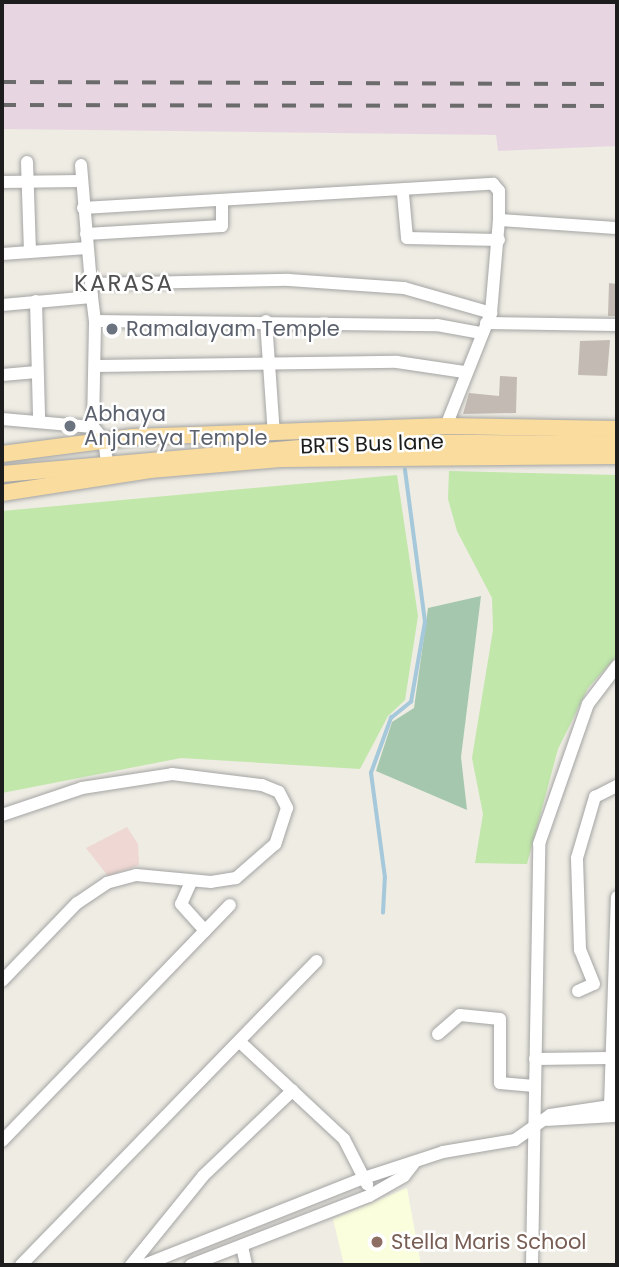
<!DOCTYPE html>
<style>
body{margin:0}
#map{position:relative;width:619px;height:1267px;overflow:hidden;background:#eeece3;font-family:Poppins,sans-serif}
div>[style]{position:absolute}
.commercial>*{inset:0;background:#efd7d3}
.industrial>*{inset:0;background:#e7d6e2}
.education>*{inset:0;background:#fafedd}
.grass>*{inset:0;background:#c1e7aa}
.cemetery>*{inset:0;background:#a5c7ae}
.stream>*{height:3.5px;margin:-1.75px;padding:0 1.75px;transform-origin:1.75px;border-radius:1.75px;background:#a5c8db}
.building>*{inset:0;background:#c3bbb3}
.roads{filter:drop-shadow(0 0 2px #a4a4a4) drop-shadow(0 0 2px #a4a4a4)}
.minor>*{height:12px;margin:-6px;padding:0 6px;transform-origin:6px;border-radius:6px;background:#fff}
.major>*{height:16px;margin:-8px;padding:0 8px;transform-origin:8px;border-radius:8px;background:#f9dc9e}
.rail>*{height:3.5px;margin-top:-1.75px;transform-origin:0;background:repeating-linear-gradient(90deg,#6b6b6b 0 14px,transparent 0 28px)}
.dots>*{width:19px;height:19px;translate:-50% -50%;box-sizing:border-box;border:4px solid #fff;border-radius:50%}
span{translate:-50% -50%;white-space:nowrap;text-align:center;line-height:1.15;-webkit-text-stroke:5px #fff;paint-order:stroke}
.worship-label{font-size:21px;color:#5b616d}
.left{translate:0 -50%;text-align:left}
.street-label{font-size:21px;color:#1d1d1d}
.education-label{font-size:21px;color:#785e54}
.neighbourhood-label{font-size:23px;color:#505050;letter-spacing:2px}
.frame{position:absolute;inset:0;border:4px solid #1d1d1d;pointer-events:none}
</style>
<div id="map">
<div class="commercial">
<i style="clip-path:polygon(127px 827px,138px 844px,139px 865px,108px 876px,86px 848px)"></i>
</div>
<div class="industrial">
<i style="clip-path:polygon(2px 2px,617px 2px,617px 146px,498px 151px,496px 135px,2px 129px)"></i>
</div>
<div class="education">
<i style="clip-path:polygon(407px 1188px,421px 1265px,344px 1265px,333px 1219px)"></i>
</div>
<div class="grass">
<i style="clip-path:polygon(449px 471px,617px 475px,617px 656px,588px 688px,558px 749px,527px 864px,475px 863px,483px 814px,472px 758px,493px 630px,492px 598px,457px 531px,448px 499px)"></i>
<i style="clip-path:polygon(397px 475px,418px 616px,405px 700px,388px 716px,360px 769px,181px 758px,2px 793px,2px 511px)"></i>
</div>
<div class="cemetery">
<i style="clip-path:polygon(481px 596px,461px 757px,467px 810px,376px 771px,392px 722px,414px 708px,428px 608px)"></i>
</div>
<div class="stream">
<i style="left:383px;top:913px;width:35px;rotate:-87deg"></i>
<i style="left:385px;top:878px;width:106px;rotate:-97.6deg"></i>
<i style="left:371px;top:773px;width:59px;rotate:-70deg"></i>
<i style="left:391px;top:718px;width:26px;rotate:-39deg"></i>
<i style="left:411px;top:702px;width:81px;rotate:-80.1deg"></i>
<i style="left:425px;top:622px;width:153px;rotate:-97.5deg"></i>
</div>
<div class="building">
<i style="clip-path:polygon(609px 283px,617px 284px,617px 316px,608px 316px)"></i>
<i style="clip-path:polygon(610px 340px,607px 376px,578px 375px,580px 341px)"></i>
<i style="clip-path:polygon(500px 376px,517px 377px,516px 413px,463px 414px,469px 393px,499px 396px)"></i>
</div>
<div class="roads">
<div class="minor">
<i style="left:27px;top:162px;width:90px;rotate:88.1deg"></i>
<i style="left:81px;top:165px;width:132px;rotate:85.2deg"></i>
<i style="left:2px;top:182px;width:79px;rotate:-0.7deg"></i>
<i style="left:403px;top:194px;width:44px;rotate:84.8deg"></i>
<i style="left:407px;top:238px;width:92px;rotate:1.2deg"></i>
<i style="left:83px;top:208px;width:411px;rotate:-3.4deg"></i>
<i style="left:493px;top:184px;width:9px;rotate:49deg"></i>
<i style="left:499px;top:191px;width:29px;rotate:90deg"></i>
<i style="left:86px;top:234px;width:136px;rotate:-3.4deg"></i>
<i style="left:222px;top:226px;width:25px;rotate:-90deg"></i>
<i style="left:2px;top:254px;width:85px;rotate:-4deg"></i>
<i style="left:91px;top:284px;width:198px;rotate:-1.2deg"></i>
<i style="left:289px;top:280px;width:115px;rotate:4deg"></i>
<i style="left:404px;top:288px;width:91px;rotate:16deg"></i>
<i style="left:36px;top:301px;width:118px;rotate:88.5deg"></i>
<i style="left:2px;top:305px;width:90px;rotate:-5.1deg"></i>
<i style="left:92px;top:297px;width:24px;rotate:83deg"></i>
<i style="left:266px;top:321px;width:113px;rotate:86deg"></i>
<i style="left:486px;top:323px;width:131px;rotate:0.9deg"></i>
<i style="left:97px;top:366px;width:300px;rotate:-0.8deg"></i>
<i style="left:397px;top:362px;width:68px;rotate:8.5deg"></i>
<i style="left:2px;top:375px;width:35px;rotate:-5deg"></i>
<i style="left:2px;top:419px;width:91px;rotate:5deg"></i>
<i style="left:446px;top:426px;width:122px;rotate:-68.3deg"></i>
<i style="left:491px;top:313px;width:93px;rotate:-85.1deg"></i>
<i style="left:499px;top:220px;width:118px;rotate:3.9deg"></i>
<i style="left:108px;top:471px;width:31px;rotate:-97deg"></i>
<i style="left:104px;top:440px;width:17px;rotate:-130deg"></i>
<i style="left:93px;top:427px;width:106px;rotate:-88.9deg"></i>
<i style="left:95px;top:321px;width:342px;rotate:0.7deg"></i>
<i style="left:437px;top:325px;width:45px;rotate:10.3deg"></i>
<i style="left:2px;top:815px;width:84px;rotate:-18.6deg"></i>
<i style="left:82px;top:788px;width:91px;rotate:-8.8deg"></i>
<i style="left:172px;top:774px;width:91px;rotate:7deg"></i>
<i style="left:262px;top:785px;width:18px;rotate:22deg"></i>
<i style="left:279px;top:792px;width:18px;rotate:63deg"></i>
<i style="left:287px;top:808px;width:38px;rotate:108deg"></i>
<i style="left:275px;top:844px;width:52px;rotate:138.9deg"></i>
<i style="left:236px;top:878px;width:25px;rotate:171deg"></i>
<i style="left:211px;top:882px;width:75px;rotate:-174.7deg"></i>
<i style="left:136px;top:875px;width:30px;rotate:165deg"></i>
<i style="left:107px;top:883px;width:36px;rotate:146deg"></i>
<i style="left:77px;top:903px;width:108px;rotate:133.9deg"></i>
<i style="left:191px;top:882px;width:24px;rotate:114deg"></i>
<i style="left:181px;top:904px;width:36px;rotate:48deg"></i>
<i style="left:578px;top:991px;width:17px;rotate:-24deg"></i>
<i style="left:594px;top:984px;width:37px;rotate:-112deg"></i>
<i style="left:580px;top:950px;width:92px;rotate:-91.9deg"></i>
<i style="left:577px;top:858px;width:64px;rotate:-73.6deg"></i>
<i style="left:595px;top:797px;width:25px;rotate:-27deg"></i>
<i style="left:438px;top:1034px;width:29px;rotate:-41deg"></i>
<i style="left:460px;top:1015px;width:40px;rotate:5.7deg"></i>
<i style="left:500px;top:1019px;width:64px;rotate:90deg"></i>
<i style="left:500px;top:1083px;width:34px;rotate:5deg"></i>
<i style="left:240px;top:1042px;width:142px;rotate:43deg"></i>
<i style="left:344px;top:1139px;width:51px;rotate:62.9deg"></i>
<i style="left:535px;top:1059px;width:74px;rotate:-0.8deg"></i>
<i style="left:610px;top:1106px;width:209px;rotate:-88.1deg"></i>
<i style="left:547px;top:1120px;width:70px;rotate:-3.3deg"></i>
<i style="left:2px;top:1141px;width:328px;rotate:-46deg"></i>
<i style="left:242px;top:1246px;width:19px;rotate:78deg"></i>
<i style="left:21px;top:1265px;width:424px;rotate:-45.8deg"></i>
<i style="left:131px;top:1265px;width:114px;rotate:-51deg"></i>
<i style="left:203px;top:1176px;width:124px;rotate:-43.7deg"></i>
<i style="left:144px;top:1265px;width:237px;rotate:-21.6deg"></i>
<i style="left:364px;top:1178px;width:83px;rotate:-18.2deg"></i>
<i style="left:443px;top:1152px;width:73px;rotate:-9.5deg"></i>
<i style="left:515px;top:1140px;width:43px;rotate:-35.5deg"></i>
<i style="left:550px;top:1115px;width:68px;rotate:-8.5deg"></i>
<i style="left:191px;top:1265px;width:191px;rotate:-21.2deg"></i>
<i style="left:369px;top:1196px;width:40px;rotate:-29.7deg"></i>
<i style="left:404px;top:1176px;width:16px;rotate:-52deg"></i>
<i style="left:532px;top:1265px;width:421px;rotate:-89deg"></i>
<i style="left:539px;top:844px;width:148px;rotate:-70.7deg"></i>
<i style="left:588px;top:704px;width:48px;rotate:-52.7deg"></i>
</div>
<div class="major">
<i style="left:2px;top:454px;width:132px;rotate:-7.4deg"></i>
<i style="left:133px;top:437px;width:313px;rotate:-2deg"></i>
<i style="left:446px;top:426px;width:171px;rotate:1deg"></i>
<i style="left:2px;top:474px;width:368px;rotate:-5deg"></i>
<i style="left:369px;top:442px;width:248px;rotate:0.5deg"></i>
<i style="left:2px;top:493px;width:150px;rotate:-8.8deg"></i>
<i style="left:150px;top:470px;width:131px;rotate:-4.8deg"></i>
<i style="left:281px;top:459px;width:336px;rotate:-0.5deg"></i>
</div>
</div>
<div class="rail">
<i style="left:2px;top:82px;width:615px;rotate:0.19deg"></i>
<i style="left:2px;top:105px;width:615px;rotate:0.09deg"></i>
</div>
<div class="dots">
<i style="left:112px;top:329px;background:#6b7280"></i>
<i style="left:70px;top:426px;background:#6b7280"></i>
<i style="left:377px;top:1242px;background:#8d6e63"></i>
</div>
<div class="worship-label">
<span class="left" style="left:126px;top:329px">Ramalayam Temple</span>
<span class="left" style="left:84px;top:426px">Abhaya<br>Anjaneya Temple</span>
</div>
<div class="street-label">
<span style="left:372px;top:444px;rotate:-2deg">BRTS Bus lane</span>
</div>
<div class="education-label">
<span class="left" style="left:391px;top:1242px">Stella Maris School</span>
</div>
<div class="neighbourhood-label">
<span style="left:124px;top:283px">KARASA</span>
</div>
<div class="frame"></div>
</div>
